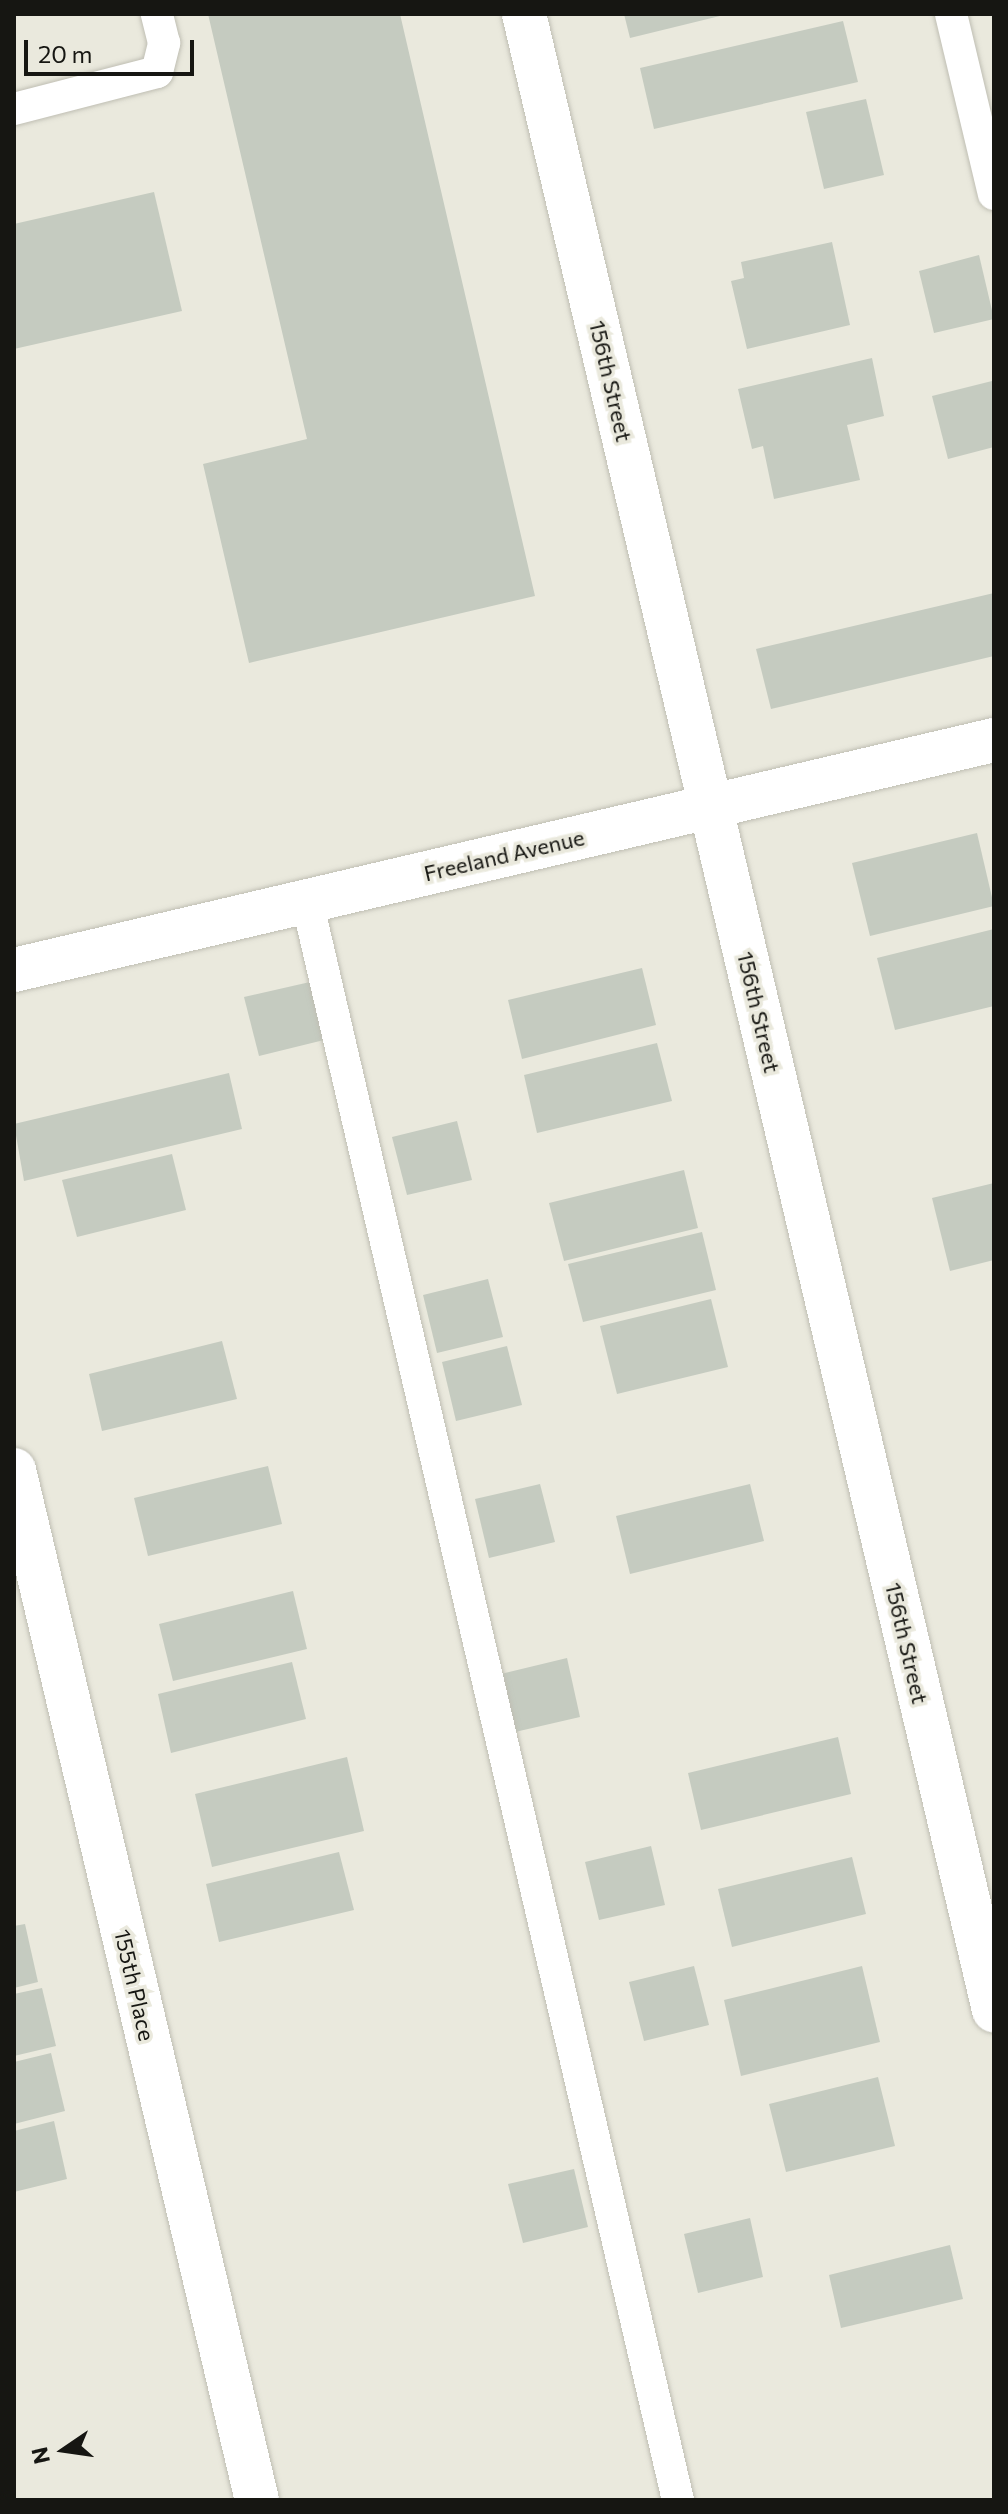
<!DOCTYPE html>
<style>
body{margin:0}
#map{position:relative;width:1008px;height:2514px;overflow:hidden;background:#eae9dd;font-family:Commissioner,sans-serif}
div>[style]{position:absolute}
.building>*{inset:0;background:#c5cbc0}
.roads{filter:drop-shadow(0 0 2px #bfbeb3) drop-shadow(0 0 2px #bfbeb3)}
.lane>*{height:32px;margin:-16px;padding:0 16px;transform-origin:16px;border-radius:16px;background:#fff}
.street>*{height:44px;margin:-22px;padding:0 22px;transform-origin:22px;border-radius:22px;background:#fff}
span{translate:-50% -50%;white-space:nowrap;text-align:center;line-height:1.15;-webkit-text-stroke:7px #eae9dd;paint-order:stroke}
.street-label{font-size:22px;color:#161612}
.frame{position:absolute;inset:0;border:16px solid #161612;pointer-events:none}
.north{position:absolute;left:24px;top:2410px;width:80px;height:80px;-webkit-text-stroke:6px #eae9dd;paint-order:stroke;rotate:257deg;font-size:22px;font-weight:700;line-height:32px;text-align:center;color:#161612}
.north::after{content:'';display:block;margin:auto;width:28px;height:36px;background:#161612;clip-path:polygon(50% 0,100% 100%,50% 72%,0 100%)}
.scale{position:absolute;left:24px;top:40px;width:170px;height:36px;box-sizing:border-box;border:4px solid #161612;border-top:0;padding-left:10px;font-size:24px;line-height:28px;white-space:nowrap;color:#161612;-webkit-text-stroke:6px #eae9dd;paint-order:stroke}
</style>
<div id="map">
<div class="building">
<i style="clip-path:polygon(208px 14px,400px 14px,535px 596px,249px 663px,203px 464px,307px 439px)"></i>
<i style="clip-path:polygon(624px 14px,723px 14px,724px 15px,630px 38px)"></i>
<i style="clip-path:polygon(843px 21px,858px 82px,654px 129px,640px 68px)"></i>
<i style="clip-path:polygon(866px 99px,884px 175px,824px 189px,806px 112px)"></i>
<i style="clip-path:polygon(154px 192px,182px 311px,14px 349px,14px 224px)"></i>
<i style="clip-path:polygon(832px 242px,850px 325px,747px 349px,731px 281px,744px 278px,741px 262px)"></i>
<i style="clip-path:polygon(979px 255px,994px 319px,934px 333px,919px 271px)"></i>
<i style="clip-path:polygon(872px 358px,884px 416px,847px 425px,860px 480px,774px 499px,763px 446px,752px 449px,738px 389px)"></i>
<i style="clip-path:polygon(992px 381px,994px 447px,948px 459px,932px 396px)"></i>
<i style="clip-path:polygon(994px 593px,994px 656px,771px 709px,756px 649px)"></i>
<i style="clip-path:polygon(977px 833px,994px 906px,870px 936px,852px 863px)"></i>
<i style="clip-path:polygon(994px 929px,994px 1006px,895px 1030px,877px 958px)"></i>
<i style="clip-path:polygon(642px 968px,656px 1025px,522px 1059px,508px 1000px)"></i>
<i style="clip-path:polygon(310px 982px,324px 1040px,259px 1056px,244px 997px)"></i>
<i style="clip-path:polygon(657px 1043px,672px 1101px,537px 1133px,524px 1075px)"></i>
<i style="clip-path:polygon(229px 1073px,242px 1129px,24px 1181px,14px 1124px)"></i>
<i style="clip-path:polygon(457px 1121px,472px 1180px,407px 1195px,392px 1137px)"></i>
<i style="clip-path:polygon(172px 1154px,186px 1210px,77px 1237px,62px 1180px)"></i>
<i style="clip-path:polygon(684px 1170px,698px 1228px,564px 1261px,549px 1203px)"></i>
<i style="clip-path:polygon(994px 1183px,994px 1260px,950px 1271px,932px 1198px)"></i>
<i style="clip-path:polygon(702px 1232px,716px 1290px,583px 1322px,568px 1264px)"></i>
<i style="clip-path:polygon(488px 1279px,503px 1337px,437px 1353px,423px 1295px)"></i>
<i style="clip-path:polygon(711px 1299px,728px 1367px,617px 1394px,600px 1326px)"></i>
<i style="clip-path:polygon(222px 1341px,237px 1399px,102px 1431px,89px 1374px)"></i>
<i style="clip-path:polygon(507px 1346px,522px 1405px,456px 1421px,442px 1362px)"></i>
<i style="clip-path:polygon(268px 1466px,282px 1524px,148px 1556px,134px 1498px)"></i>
<i style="clip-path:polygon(540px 1484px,555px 1542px,489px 1558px,475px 1499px)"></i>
<i style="clip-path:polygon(750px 1484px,764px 1541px,630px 1574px,616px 1516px)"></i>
<i style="clip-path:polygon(293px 1591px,307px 1649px,173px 1681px,159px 1624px)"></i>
<i style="clip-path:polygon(567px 1658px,580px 1717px,515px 1732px,501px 1674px)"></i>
<i style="clip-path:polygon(292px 1662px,306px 1719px,171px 1753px,158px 1694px)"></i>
<i style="clip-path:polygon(838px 1737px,851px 1794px,701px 1830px,688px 1773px)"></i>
<i style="clip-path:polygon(347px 1757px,364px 1831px,212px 1867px,195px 1794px)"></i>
<i style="clip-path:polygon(651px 1846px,665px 1905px,599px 1920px,585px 1862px)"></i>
<i style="clip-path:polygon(339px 1852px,354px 1910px,219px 1942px,206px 1884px)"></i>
<i style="clip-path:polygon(852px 1857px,866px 1914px,732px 1947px,718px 1889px)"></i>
<i style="clip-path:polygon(25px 1924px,38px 1982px,14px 1988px,14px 1926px)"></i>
<i style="clip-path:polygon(694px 1966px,709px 2025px,644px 2041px,629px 1982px)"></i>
<i style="clip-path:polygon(862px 1966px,880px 2042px,741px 2076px,724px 2000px)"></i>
<i style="clip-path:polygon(42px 1988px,56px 2046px,14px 2056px,14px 1994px)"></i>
<i style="clip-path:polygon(51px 2053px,65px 2111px,14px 2124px,14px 2062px)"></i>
<i style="clip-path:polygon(878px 2077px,895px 2146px,786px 2172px,769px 2104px)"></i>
<i style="clip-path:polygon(54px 2121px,67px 2179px,14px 2192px,14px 2131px)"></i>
<i style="clip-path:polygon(574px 2169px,588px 2227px,523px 2243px,508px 2184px)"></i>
<i style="clip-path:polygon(750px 2218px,763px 2277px,698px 2293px,684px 2234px)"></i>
<i style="clip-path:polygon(950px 2245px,963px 2299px,841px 2328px,829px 2275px)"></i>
</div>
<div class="roads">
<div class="lane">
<i style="left:951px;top:14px;width:185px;rotate:76.6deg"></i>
<i style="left:14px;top:109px;width:148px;rotate:-14.5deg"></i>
<i style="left:157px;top:72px;width:30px;rotate:-76deg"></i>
<i style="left:164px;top:43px;width:30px;rotate:-104deg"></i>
<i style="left:307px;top:901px;width:1641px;rotate:76.94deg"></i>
</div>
<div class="street">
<i style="left:524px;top:14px;width:2051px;rotate:76.75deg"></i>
<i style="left:14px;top:970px;width:1007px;rotate:-13.21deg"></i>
<i style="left:14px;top:1470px;width:1058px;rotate:76.73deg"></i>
</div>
</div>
<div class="street-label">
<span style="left:611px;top:381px;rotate:77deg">156th Street</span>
<span style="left:504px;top:855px;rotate:-13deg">Freeland Avenue</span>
<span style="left:759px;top:1012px;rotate:77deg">156th Street</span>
<span style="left:907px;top:1643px;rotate:77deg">156th Street</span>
<span style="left:135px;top:1985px;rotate:77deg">155th Place</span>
</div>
<div class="frame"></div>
<div class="north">N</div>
<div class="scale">20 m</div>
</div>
